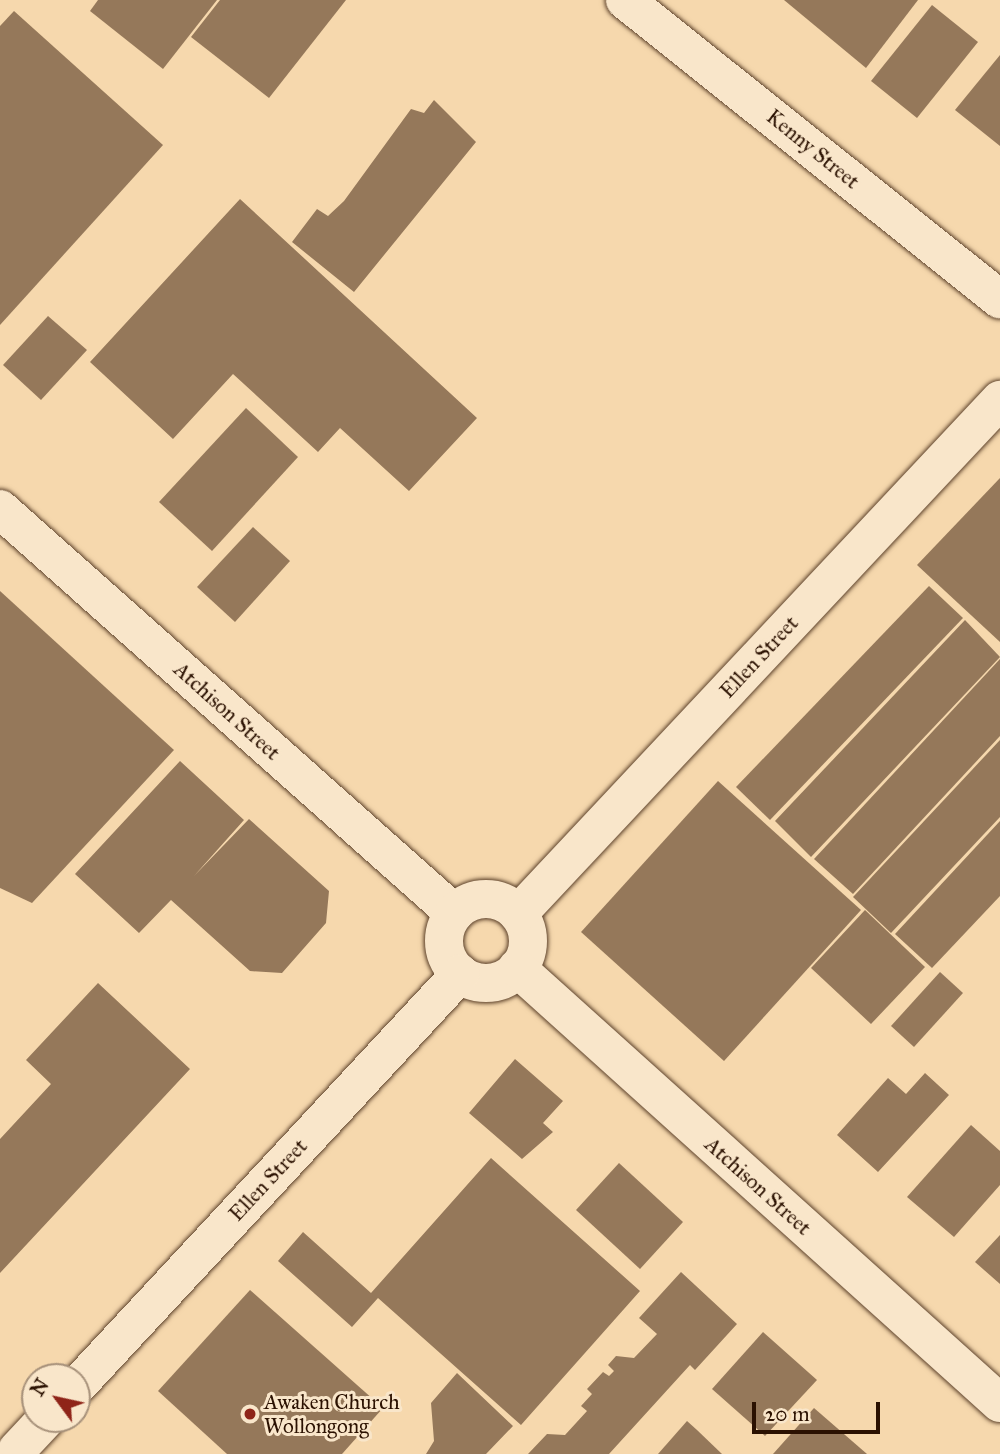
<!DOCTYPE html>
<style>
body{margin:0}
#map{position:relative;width:1000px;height:1454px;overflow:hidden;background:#f6d8ad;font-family:"IM FELL Great Primer",serif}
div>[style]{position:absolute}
.building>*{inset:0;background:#95785a}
.roads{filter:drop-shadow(0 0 2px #5e432c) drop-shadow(0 0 2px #5e432c)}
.minor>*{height:38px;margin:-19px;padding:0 19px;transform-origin:19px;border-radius:19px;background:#f9e6ca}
.minor>.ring{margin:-19px;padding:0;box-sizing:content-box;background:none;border:38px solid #f9e6ca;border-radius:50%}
.dots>*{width:19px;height:19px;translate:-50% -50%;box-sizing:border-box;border:4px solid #f9e6ca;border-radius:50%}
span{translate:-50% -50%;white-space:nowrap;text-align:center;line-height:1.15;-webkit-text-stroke:6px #f9e6ca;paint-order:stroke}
.street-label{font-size:21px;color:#2b1101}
.poi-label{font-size:21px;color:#2b1101}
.left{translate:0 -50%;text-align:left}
.north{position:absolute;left:21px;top:1363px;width:70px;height:70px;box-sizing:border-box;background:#f9e6ca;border:2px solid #a7917a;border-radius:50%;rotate:303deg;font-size:19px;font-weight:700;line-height:28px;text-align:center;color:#2b1101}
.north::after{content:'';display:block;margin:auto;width:24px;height:32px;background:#8f2418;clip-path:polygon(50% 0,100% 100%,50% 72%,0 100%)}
.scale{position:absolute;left:752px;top:1402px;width:128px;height:32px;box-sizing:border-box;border:4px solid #2b1101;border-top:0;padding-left:9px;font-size:21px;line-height:24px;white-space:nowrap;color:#2b1101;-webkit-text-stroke:5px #f9e6ca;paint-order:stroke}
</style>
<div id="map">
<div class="building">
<i style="clip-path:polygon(98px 0,217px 0,163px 69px,90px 11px)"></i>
<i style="clip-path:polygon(220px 0,346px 0,269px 98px,191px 37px)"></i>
<i style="clip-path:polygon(784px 0,918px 0,866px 68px)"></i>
<i style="clip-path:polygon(932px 5px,978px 42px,917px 118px,871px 81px)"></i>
<i style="clip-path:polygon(14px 11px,163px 145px,0 325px,0 26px)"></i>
<i style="clip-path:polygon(1000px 55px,1000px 146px,955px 110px)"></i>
<i style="clip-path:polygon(434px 100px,476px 142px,354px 292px,292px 242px,317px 209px,328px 216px,344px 201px,411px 109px,424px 113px)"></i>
<i style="clip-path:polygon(240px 199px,477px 418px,409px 491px,340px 428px,318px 452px,233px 374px,173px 439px,90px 362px)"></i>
<i style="clip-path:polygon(48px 316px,87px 350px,41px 400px,3px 365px)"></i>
<i style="clip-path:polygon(246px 408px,298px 457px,212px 551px,159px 502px)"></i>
<i style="clip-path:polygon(1000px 478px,1000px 642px,917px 565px)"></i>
<i style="clip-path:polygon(253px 527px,290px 561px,235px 622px,197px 587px)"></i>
<i style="clip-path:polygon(929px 586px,963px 618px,770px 820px,736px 787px)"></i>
<i style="clip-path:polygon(0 591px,174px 750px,32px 903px,0 888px)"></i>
<i style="clip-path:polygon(965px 620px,1000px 657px,811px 857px,775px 821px)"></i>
<i style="clip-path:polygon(1000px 659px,1000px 736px,853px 894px,814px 859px)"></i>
<i style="clip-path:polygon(1000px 740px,1000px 817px,891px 933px,853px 897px)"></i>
<i style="clip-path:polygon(180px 761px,244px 820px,194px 876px,249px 819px,329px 891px,326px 923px,282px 973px,250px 971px,171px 900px,139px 933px,75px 874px)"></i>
<i style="clip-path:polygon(718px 781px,861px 910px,724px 1061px,581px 932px)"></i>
<i style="clip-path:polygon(1000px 821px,1000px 896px,932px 968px,895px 934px)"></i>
<i style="clip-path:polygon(865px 910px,925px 967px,871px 1024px,811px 968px)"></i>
<i style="clip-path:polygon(940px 972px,963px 993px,914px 1047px,891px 1026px)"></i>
<i style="clip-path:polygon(98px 983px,190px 1069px,0 1273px,0 1139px,51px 1084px,26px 1060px)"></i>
<i style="clip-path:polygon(515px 1059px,563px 1101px,543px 1123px,553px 1132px,522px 1159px,469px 1113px)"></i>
<i style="clip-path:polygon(925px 1073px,949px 1095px,878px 1172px,837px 1135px,888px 1078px,906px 1094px)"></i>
<i style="clip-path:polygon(971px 1125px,1000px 1151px,1000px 1185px,954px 1237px,907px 1197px)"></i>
<i style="clip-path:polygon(491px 1158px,640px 1291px,521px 1425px,378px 1298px,352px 1327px,278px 1261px,303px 1232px,371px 1293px)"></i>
<i style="clip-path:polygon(619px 1163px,683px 1222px,640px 1269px,576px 1210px)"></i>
<i style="clip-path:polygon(1000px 1235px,1000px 1284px,975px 1262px)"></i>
<i style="clip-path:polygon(681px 1272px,737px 1324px,695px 1370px,690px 1365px,609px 1454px,528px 1454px,547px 1434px,565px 1435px,587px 1411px,581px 1406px,592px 1394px,587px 1389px,603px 1372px,609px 1376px,614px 1371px,608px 1365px,616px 1356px,634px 1358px,657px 1334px,639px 1318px)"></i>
<i style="clip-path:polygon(250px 1290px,383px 1408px,342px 1454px,227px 1454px,158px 1391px)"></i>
<i style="clip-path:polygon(763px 1332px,817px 1380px,765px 1436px,712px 1389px)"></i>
<i style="clip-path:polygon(457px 1373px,513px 1426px,486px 1454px,426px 1454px,434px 1441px,431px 1403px)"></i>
<i style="clip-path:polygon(814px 1408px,867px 1454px,773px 1454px)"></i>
<i style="clip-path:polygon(687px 1421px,697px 1430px,722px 1454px,658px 1454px)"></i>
</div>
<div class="roads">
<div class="minor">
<i style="left:625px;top:0;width:480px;rotate:38.6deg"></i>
<i style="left:0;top:509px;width:608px;rotate:41.66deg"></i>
<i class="ring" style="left:444px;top:899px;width:46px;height:46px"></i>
<i style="left:518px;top:914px;width:705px;rotate:-46.84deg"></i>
<i style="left:517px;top:968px;width:650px;rotate:42.01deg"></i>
<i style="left:77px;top:1386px;width:563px;rotate:-47.09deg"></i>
<i style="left:17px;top:1450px;width:42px;rotate:-46.9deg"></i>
</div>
</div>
<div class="dots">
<i style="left:250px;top:1414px;background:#8f2418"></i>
</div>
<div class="street-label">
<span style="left:813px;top:149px;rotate:39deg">Kenny Street</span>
<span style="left:759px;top:657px;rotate:-47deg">Ellen Street</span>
<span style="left:227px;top:711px;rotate:42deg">Atchison Street</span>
<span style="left:268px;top:1180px;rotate:-47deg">Ellen Street</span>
<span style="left:758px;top:1186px;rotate:42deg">Atchison Street</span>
</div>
<div class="poi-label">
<span class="left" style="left:264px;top:1414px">Awaken Church<br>Wollongong</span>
</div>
<div class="north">N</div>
<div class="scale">20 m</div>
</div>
